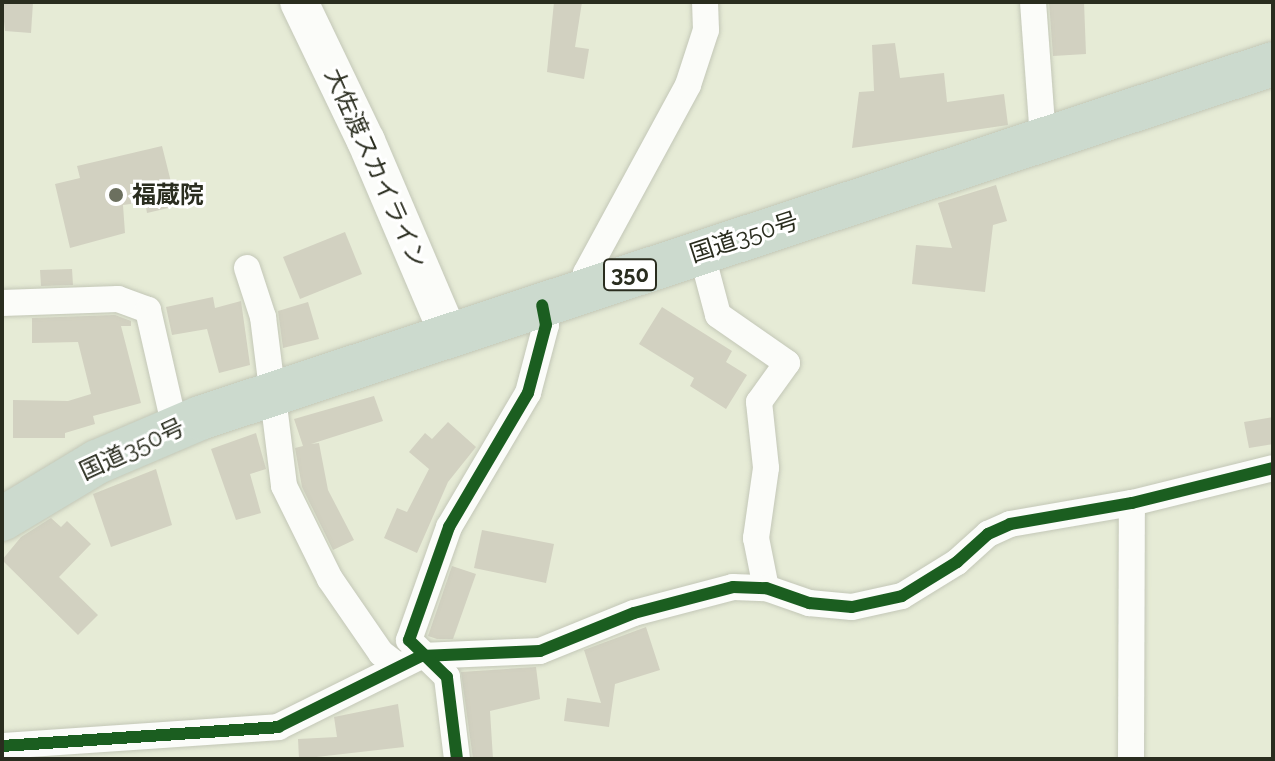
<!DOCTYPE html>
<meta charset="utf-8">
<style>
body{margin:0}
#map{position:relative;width:1275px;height:761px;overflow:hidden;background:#e6ebd6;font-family:Raleway,"Noto Sans JP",sans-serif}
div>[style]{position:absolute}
.building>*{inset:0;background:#d2d1c1}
.roads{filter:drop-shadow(0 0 2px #c3c7b7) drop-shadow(0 0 2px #c3c7b7)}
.street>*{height:26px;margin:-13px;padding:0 13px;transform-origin:13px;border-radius:13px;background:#fbfcf9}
.secondary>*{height:38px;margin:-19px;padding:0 19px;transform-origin:19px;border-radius:19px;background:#fbfcf9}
.highway>*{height:44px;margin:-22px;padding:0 22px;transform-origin:22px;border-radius:22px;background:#ccdace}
.cycleway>*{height:12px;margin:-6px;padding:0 6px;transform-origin:6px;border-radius:6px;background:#1b5e20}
.dots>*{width:22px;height:22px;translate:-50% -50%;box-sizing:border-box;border:4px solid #fff;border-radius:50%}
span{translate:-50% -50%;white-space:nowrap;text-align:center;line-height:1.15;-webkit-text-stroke:6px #fff;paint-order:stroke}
.shield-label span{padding:2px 6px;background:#fff;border:2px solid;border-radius:6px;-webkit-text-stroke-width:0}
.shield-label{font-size:22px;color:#2a2d1f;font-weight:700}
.street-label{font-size:24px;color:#2a2d1f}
.poi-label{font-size:24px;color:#2a2d1f;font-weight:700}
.left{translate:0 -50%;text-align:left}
.frame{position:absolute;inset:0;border:4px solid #2a2d1f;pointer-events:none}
</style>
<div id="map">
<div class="building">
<i style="clip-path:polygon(2px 2px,33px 2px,31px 33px,5px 31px)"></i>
<i style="clip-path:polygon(554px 2px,582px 2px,575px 47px,589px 49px,584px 79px,547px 72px)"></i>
<i style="clip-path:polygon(1049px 2px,1084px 2px,1086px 54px,1053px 56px)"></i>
<i style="clip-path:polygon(895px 43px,900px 78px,944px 73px,947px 102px,1004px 94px,1008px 125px,852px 148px,859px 92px,874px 91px,872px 45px)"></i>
<i style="clip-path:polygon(162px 146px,177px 206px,147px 213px,145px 202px,123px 205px,125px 233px,70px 248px,55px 184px,80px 178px,77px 166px)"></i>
<i style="clip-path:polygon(996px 185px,1007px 221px,993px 225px,985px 292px,912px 284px,916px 245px,952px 248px,938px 203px)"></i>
<i style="clip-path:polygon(345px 232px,362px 274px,300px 299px,283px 257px)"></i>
<i style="clip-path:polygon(72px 269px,73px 285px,41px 286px,40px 270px)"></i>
<i style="clip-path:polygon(213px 297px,215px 308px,241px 301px,250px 365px,219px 373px,207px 329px,172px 335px,166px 307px)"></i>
<i style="clip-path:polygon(308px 302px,319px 339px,283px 348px,278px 311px)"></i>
<i style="clip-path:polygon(662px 307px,732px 351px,726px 362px,747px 375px,726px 409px,690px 386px,694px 378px,639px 344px)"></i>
<i style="clip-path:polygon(115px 315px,131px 321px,131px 326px,121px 326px,141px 403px,93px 416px,95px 424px,65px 433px,65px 438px,13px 438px,13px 400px,68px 401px,91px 394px,78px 342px,32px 343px,32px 318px)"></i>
<i style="clip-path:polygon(374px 396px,383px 421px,311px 444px,319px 443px,328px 490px,354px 540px,333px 550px,302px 487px,295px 448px,303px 446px,294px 419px)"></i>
<i style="clip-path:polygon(1273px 417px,1273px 444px,1249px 448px,1244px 422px)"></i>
<i style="clip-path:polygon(448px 422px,476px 447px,448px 482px,417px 553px,384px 538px,397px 508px,407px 512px,429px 469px,409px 452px,425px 433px,432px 439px)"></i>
<i style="clip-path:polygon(256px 433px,266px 469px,250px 474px,261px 513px,236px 520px,211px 449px)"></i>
<i style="clip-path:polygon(156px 469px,172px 525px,111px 547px,93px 494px)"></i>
<i style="clip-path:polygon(51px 518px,61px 527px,67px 521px,91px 544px,59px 577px,98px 615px,78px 635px,2px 560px,21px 537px)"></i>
<i style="clip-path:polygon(482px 530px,554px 544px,546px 583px,474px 568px)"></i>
<i style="clip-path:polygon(452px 566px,476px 574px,453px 639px,437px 639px,428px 636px)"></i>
<i style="clip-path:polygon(646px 627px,660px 670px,615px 684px,609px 727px,564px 721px,567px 698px,601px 703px,584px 650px)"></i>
<i style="clip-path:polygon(536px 667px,540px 699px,490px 711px,493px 759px,473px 759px,461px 672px)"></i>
<i style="clip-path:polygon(398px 704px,404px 747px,299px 759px,298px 739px,337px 737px,334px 717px)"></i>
</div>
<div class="roads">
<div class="street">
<i style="left:1033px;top:2px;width:137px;rotate:85.8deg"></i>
<i style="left:701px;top:251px;width:66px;rotate:75.1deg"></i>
<i style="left:718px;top:315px;width:84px;rotate:34.8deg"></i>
<i style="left:787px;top:363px;width:48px;rotate:125.7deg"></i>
<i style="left:759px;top:402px;width:66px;rotate:83.9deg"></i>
<i style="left:766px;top:468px;width:71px;rotate:98.1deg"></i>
<i style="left:756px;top:538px;width:51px;rotate:78.7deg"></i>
<i style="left:247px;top:268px;width:52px;rotate:71.9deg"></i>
<i style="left:263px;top:317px;width:170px;rotate:82.9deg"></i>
<i style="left:284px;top:486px;width:104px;rotate:63.7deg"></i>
<i style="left:330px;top:579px;width:90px;rotate:55.4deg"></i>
<i style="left:381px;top:653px;width:20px;rotate:37deg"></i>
<i style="left:587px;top:290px;width:17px;rotate:-93deg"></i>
<i style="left:586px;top:273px;width:214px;rotate:-61.5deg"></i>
<i style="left:688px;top:85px;width:58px;rotate:-71.9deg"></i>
<i style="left:706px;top:30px;width:28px;rotate:-92deg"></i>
<i style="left:2px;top:303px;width:116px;rotate:-2deg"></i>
<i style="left:118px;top:299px;width:32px;rotate:20deg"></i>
<i style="left:148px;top:310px;width:121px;rotate:77.1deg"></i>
<i style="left:2px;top:746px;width:277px;rotate:-3.9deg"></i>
<i style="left:278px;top:727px;width:160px;rotate:-26.4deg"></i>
<i style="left:421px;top:656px;width:119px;rotate:-2.4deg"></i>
<i style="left:540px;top:651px;width:101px;rotate:-22deg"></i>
<i style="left:634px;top:613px;width:102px;rotate:-14.7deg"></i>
<i style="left:733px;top:587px;width:33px;rotate:2deg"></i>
<i style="left:766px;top:588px;width:46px;rotate:19.2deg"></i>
<i style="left:809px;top:603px;width:43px;rotate:5.3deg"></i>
<i style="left:852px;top:607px;width:51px;rotate:-12.4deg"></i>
<i style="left:902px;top:596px;width:65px;rotate:-31.7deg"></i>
<i style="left:957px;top:562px;width:42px;rotate:-42.1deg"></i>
<i style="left:988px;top:534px;width:24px;rotate:-24deg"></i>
<i style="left:1010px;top:524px;width:124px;rotate:-9.8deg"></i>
<i style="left:1132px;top:503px;width:145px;rotate:-13.9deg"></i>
<i style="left:457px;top:759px;width:83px;rotate:-97deg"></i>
<i style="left:447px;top:677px;width:53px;rotate:-135.8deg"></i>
<i style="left:409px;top:640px;width:120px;rotate:-70.5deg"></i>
<i style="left:449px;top:527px;width:156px;rotate:-59.5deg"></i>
<i style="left:528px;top:393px;width:70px;rotate:-75.2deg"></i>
<i style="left:546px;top:325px;width:20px;rotate:-101deg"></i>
<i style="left:1131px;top:759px;width:256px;rotate:-89.8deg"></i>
</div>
<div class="secondary">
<i style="left:299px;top:2px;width:154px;rotate:64.3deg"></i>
<i style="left:366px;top:141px;width:212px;rotate:66.9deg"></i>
</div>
<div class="highway">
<i style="left:2px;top:519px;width:111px;rotate:-31deg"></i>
<i style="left:97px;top:462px;width:112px;rotate:-23.1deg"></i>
<i style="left:200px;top:418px;width:1130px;rotate:-18.26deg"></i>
</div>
</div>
<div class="cycleway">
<i style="left:2px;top:746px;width:277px;rotate:-3.9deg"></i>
<i style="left:278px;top:727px;width:160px;rotate:-26.4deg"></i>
<i style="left:421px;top:656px;width:119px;rotate:-2.4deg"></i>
<i style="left:540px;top:651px;width:101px;rotate:-22deg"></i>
<i style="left:634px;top:613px;width:102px;rotate:-14.7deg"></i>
<i style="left:733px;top:587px;width:33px;rotate:2deg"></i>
<i style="left:766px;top:588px;width:46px;rotate:19.2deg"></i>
<i style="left:809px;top:603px;width:43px;rotate:5.3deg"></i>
<i style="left:852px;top:607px;width:51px;rotate:-12.4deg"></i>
<i style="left:902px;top:596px;width:65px;rotate:-31.7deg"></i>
<i style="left:957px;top:562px;width:42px;rotate:-42.1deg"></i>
<i style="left:988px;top:534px;width:24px;rotate:-24deg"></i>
<i style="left:1010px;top:524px;width:124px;rotate:-9.8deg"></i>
<i style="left:1132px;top:503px;width:145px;rotate:-13.9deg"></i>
<i style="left:457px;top:759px;width:83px;rotate:-97deg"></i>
<i style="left:447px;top:677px;width:53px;rotate:-135.8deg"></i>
<i style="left:409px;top:640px;width:120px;rotate:-70.5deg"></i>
<i style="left:449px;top:527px;width:156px;rotate:-59.5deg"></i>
<i style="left:528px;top:393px;width:70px;rotate:-75.2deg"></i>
<i style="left:546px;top:325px;width:20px;rotate:-101deg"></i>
</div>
<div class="dots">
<i style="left:116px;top:195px;background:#6c705f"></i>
</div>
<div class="shield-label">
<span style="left:630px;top:275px">350</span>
</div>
<div class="street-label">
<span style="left:376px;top:168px;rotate:66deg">大佐渡スカイライン</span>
<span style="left:744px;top:237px;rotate:-18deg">国道350号</span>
<span style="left:132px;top:449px;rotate:-25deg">国道350号</span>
</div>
<div class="poi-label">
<span class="left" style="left:132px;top:195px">福蔵院</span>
</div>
<div class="frame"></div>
</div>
